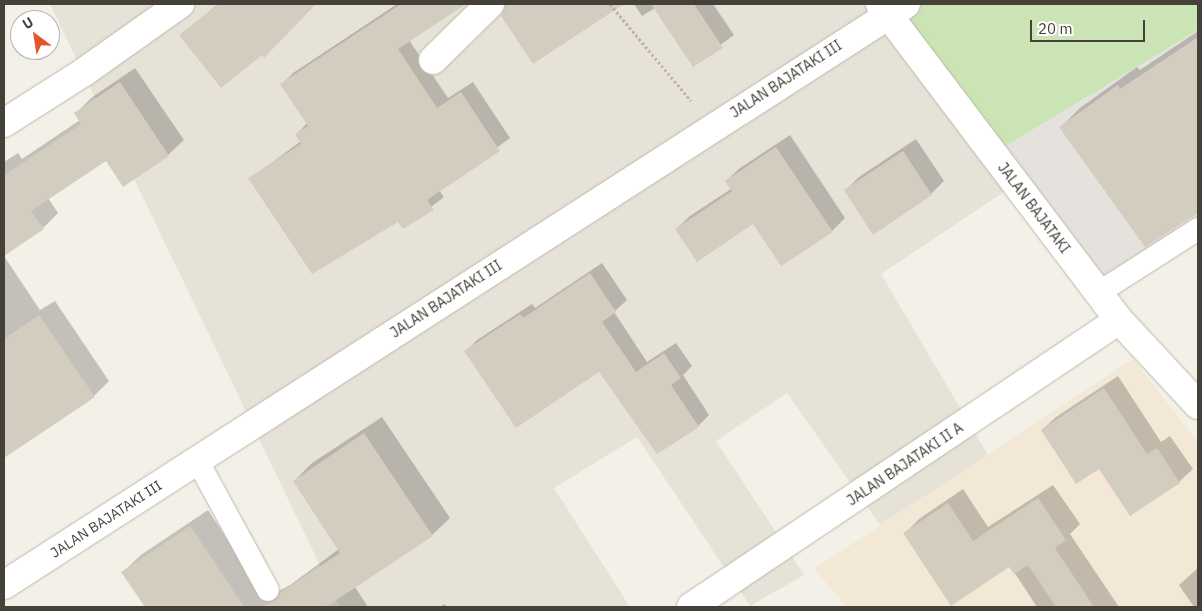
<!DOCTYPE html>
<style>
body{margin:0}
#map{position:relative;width:1202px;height:611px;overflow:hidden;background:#f3f0e8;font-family:"IBM Plex Sans",sans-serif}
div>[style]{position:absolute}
.residential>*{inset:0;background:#e6e2d7}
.commercial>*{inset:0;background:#f3e8d5}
.industrial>*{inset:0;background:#e5e2dd}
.green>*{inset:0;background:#cbe4b5}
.shadow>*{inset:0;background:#0003}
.building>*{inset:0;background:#d3cdbf}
.path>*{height:3px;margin-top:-1.5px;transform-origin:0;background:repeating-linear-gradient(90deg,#beb59e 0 2.5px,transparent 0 5px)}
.roads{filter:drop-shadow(0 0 1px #beb9ac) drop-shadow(0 0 1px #beb9ac)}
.lane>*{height:22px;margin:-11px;padding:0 11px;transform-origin:11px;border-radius:11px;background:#fff}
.street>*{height:28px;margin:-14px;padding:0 14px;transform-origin:14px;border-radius:14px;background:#fff}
span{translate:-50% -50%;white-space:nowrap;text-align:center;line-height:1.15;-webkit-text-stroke:5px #fff;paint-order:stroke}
.street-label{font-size:14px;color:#464138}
.frame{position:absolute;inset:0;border:5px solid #464138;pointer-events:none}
.north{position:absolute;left:10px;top:10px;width:50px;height:50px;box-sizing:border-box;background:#fff;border:1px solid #b5b3af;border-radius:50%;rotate:329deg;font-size:14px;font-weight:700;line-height:20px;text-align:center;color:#464138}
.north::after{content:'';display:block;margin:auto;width:18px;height:22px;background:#e8542a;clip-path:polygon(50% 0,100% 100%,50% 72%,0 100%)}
.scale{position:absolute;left:1030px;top:20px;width:115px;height:22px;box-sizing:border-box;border:2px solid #464138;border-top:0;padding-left:6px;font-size:15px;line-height:18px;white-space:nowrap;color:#464138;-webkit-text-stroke:4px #fff;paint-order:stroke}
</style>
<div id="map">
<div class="residential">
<i style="clip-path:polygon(50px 4px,870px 4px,1017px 183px,881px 274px,988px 455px,880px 525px,787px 393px,716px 441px,804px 575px,750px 606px,637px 437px,554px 488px,630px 607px,340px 607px)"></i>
</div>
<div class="commercial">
<i style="clip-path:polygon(1133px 359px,1198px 442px,1198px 607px,847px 607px,814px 569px)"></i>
</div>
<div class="industrial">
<i style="clip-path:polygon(1198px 30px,1198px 235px,1095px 300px,989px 156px)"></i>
</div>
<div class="green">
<i style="clip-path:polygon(870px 4px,1198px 4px,1198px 30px,989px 156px)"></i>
</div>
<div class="shadow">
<i style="clip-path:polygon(218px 4px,236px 4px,240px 8px,244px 4px,315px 4px,264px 56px,181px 35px)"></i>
<i style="clip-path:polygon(397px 4px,461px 4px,409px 40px,448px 98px,473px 82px,510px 138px,439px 190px,444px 197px,404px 228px,399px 221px,250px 179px,301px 141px,297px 134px,307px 123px,282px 84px,293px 73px)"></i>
<i style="clip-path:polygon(505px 4px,622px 4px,533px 62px,502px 15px)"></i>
<i style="clip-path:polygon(634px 4px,713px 4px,734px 35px,693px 65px,655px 8px,642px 16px)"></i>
<i style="clip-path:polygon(1198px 31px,1198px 211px,1146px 245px,1061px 127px,1080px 108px,1137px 67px,1140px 70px)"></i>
<i style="clip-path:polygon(135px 68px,184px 140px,168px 155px,106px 160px,48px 198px,58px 213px,43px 228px,4px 255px,4px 162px,18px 153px,22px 159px,80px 120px,76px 113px,91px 98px)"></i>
<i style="clip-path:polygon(790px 135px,845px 218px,832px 231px,753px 222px,676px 229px,690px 216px,731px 189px,726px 181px,740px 168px)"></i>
<i style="clip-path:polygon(916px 139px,944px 181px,931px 194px,846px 190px,859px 177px)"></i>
<i style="clip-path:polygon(4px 256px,40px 310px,55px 301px,109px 381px,94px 396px,4px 457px)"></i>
<i style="clip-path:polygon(602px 263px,627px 300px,614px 312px,647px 362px,676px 343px,692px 366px,683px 375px,709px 415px,698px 426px,599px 370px,466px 351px,477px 340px,532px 304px,535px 308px)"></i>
<i style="clip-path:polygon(1118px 376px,1161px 442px,1170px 436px,1193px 469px,1179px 482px,1099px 467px,1042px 430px,1056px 417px)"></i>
<i style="clip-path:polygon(382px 417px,450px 518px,432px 535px,355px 587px,368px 607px,147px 607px,123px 572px,141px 555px,208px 510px,266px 598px,290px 585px,339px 549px,294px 481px,312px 463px)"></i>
<i style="clip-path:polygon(1053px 485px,1080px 524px,1070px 534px,1119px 607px,1037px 607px,1010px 566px,905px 533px,919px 519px,963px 489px,988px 527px)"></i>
<i style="clip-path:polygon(1198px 568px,1198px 607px,1194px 607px,1179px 585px)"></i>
<i style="clip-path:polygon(445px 604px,447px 607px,439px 607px)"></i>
</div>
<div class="building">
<i style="clip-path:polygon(219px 4px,316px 4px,264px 58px,262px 55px,221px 88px,179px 35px)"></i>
<i style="clip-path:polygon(401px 4px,466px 4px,398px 49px,437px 108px,461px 92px,500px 151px,427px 200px,434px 210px,403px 229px,398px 222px,312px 274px,248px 178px,301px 144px,295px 134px,308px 126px,280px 84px)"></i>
<i style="clip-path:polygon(505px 4px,624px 4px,533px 64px,501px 16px)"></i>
<i style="clip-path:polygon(651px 4px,694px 4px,723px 48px,693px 67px)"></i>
<i style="clip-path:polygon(1198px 37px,1198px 213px,1145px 247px,1059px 127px,1118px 85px,1120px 89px)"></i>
<i style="clip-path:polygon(120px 82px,169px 156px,123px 187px,106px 161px,31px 211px,44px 229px,4px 256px,4px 170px,6px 174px,81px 124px,74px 113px)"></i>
<i style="clip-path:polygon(776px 147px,833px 232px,781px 266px,753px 224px,697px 262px,675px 229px,732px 191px,725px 181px)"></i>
<i style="clip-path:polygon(903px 151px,932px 195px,873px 235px,844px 190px)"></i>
<i style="clip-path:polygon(590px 273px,616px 312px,602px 322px,636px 372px,664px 353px,681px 378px,671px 385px,699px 427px,657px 454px,599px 372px,516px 428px,464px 351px,520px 314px,523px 318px)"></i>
<i style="clip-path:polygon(39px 315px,95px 397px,4px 458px,4px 339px)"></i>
<i style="clip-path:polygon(1104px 388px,1147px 454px,1157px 448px,1180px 483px,1130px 516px,1099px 469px,1076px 484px,1041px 430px)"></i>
<i style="clip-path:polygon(364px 433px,433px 536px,326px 607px,259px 607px,275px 601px,280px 593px,340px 553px,293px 481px)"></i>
<i style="clip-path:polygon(1038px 498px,1066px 540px,1055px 548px,1094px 607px,1056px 607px,1028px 565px,1014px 574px,1009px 567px,951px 606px,903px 533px,948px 503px,973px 541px)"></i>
<i style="clip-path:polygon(190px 526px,244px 607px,145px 607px,121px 572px)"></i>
</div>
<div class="path">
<i style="left:610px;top:4px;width:126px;rotate:50.1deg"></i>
</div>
<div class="roads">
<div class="lane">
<i style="left:1098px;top:293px;width:119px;rotate:-32.6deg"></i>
<i style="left:197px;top:460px;width:148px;rotate:61.4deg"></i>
</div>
<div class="street">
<i style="left:880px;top:4px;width:396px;rotate:52.9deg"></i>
<i style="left:1119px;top:320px;width:116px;rotate:47.1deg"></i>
<i style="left:433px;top:60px;width:80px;rotate:-44.5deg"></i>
<i style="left:4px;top:123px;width:95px;rotate:-32.5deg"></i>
<i style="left:84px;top:72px;width:118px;rotate:-35.3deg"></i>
<i style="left:4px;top:585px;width:1073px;rotate:-32.79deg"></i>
<i style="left:691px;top:607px;width:515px;rotate:-33.84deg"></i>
</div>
</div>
<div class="street-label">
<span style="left:786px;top:79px;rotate:-33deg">JALAN BAJATAKI III</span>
<span style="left:1034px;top:208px;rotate:53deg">JALAN BAJATAKI</span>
<span style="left:446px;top:299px;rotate:-33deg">JALAN BAJATAKI III</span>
<span style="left:905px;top:464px;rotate:-34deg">JALAN BAJATAKI II A</span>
<span style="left:106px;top:519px;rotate:-33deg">JALAN BAJATAKI III</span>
</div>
<div class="frame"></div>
<div class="north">U</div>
<div class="scale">20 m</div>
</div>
